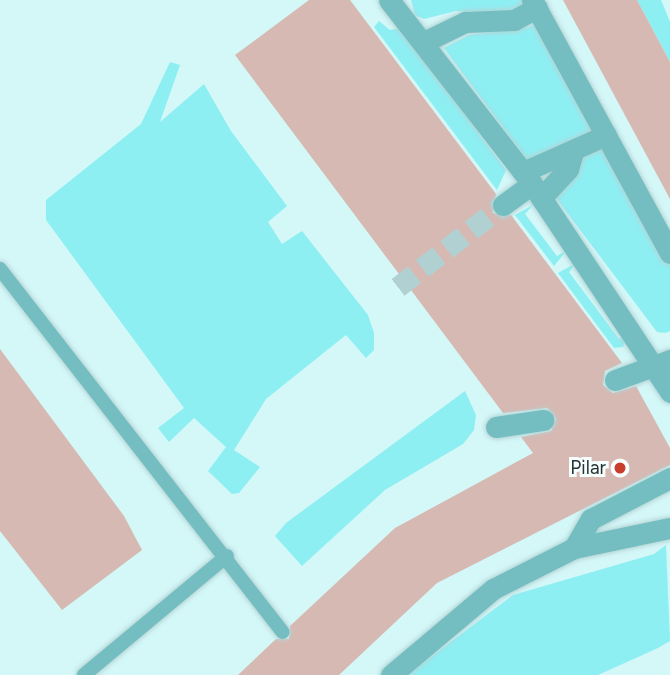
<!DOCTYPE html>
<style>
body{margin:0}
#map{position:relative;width:670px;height:675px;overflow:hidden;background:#d4f7f8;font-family:Figtree,sans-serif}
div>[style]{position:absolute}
.green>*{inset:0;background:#8eeff3}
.building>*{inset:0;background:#d7b9b3}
.street-tunnel>*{height:21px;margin-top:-10.5px;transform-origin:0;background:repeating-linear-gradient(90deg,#b1d0d1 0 21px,transparent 0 31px)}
.roads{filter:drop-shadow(0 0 2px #b4d4d5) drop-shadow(0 0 2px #b4d4d5)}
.lane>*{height:14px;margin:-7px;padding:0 7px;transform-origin:7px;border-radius:7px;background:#74bec1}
.street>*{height:21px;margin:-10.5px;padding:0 10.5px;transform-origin:10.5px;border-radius:10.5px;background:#74bec1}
.dots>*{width:19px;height:19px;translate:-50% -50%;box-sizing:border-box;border:4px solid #f7fefe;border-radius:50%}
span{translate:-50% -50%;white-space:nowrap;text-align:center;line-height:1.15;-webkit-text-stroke:6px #f7fefe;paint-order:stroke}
.poi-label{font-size:19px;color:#253333}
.right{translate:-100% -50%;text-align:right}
</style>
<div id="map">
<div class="green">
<i style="clip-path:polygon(411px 0,527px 0,513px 12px,456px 11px,424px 19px,415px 15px)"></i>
<i style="clip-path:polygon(637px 0,661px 0,670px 22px,670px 62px)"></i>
<i style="clip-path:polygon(379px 21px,390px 30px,400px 28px,506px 170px,497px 190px,374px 27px)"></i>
<i style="clip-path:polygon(540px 25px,593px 127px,583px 137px,527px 160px,444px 48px,469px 35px)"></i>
<i style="clip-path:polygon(170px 62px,180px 65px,160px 122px,204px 84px,231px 131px,287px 206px,268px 222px,282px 244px,302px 231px,368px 315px,374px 333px,374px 350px,366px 358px,346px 335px,266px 399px,234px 450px,260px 467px,239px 493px,232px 494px,208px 471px,226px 447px,194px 418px,169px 442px,158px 428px,184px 408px,46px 220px,46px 200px,141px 124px)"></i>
<i style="clip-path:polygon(603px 141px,670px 264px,670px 331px,665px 333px,657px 332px,553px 194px,572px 167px)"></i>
<i style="clip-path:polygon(533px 205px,525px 214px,557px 256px,567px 250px,554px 266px,515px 215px)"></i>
<i style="clip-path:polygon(576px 263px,569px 272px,619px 339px,629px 333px,623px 347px,614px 348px,558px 273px)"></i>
<i style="clip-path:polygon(465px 391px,476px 415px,474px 430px,463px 444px,385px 490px,302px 566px,275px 536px,286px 523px)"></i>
<i style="clip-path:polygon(666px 545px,670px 641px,658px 648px,598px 675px,407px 675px,513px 595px,654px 554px)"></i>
</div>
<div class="building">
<i style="clip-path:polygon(309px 0,350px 0,496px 194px,493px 213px,511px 215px,622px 363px,605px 371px,603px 385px,613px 393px,636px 386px,670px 448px,670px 465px,437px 583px,339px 675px,238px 675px,276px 639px,289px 639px,290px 626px,395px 528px,533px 453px,521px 437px,551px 431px,556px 419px,547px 408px,503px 413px,235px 55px)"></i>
<i style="clip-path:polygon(563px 0,637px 0,670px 62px,670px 199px)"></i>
<i style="clip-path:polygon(0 349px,124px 516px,142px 550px,62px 610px,0 531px)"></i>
</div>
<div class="street-tunnel">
<i style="left:398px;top:287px;width:133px;rotate:-38deg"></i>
</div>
<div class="roads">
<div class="lane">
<i style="left:0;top:269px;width:460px;rotate:52.1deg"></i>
<i style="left:84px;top:675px;width:186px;rotate:-39.8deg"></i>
</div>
<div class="street">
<i style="left:389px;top:0;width:233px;rotate:52.1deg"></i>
<i style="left:532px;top:184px;width:250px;rotate:56.4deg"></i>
<i style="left:532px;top:0;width:288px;rotate:61.4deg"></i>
<i style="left:424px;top:42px;width:46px;rotate:-26deg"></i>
<i style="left:465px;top:22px;width:49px;rotate:-2.3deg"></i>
<i style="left:514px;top:20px;width:26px;rotate:-28deg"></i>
<i style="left:523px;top:172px;width:91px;rotate:-24deg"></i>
<i style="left:541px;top:198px;width:40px;rotate:-47deg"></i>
<i style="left:568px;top:169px;width:17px;rotate:-73deg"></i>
<i style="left:503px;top:205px;width:36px;rotate:-36deg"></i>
<i style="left:615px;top:380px;width:59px;rotate:-20deg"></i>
<i style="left:496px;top:427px;width:48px;rotate:-8.5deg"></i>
<i style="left:574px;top:548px;width:98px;rotate:-11.8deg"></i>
<i style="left:391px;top:675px;width:133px;rotate:-40.1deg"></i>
<i style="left:493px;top:589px;width:91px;rotate:-26.8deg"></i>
<i style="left:574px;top:548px;width:34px;rotate:-60deg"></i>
<i style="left:591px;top:519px;width:89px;rotate:-27.4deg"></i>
</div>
</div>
<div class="dots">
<i style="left:620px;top:468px;background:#ca3d2d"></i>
</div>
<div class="poi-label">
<span class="right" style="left:606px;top:468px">Pilar</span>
</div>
</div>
